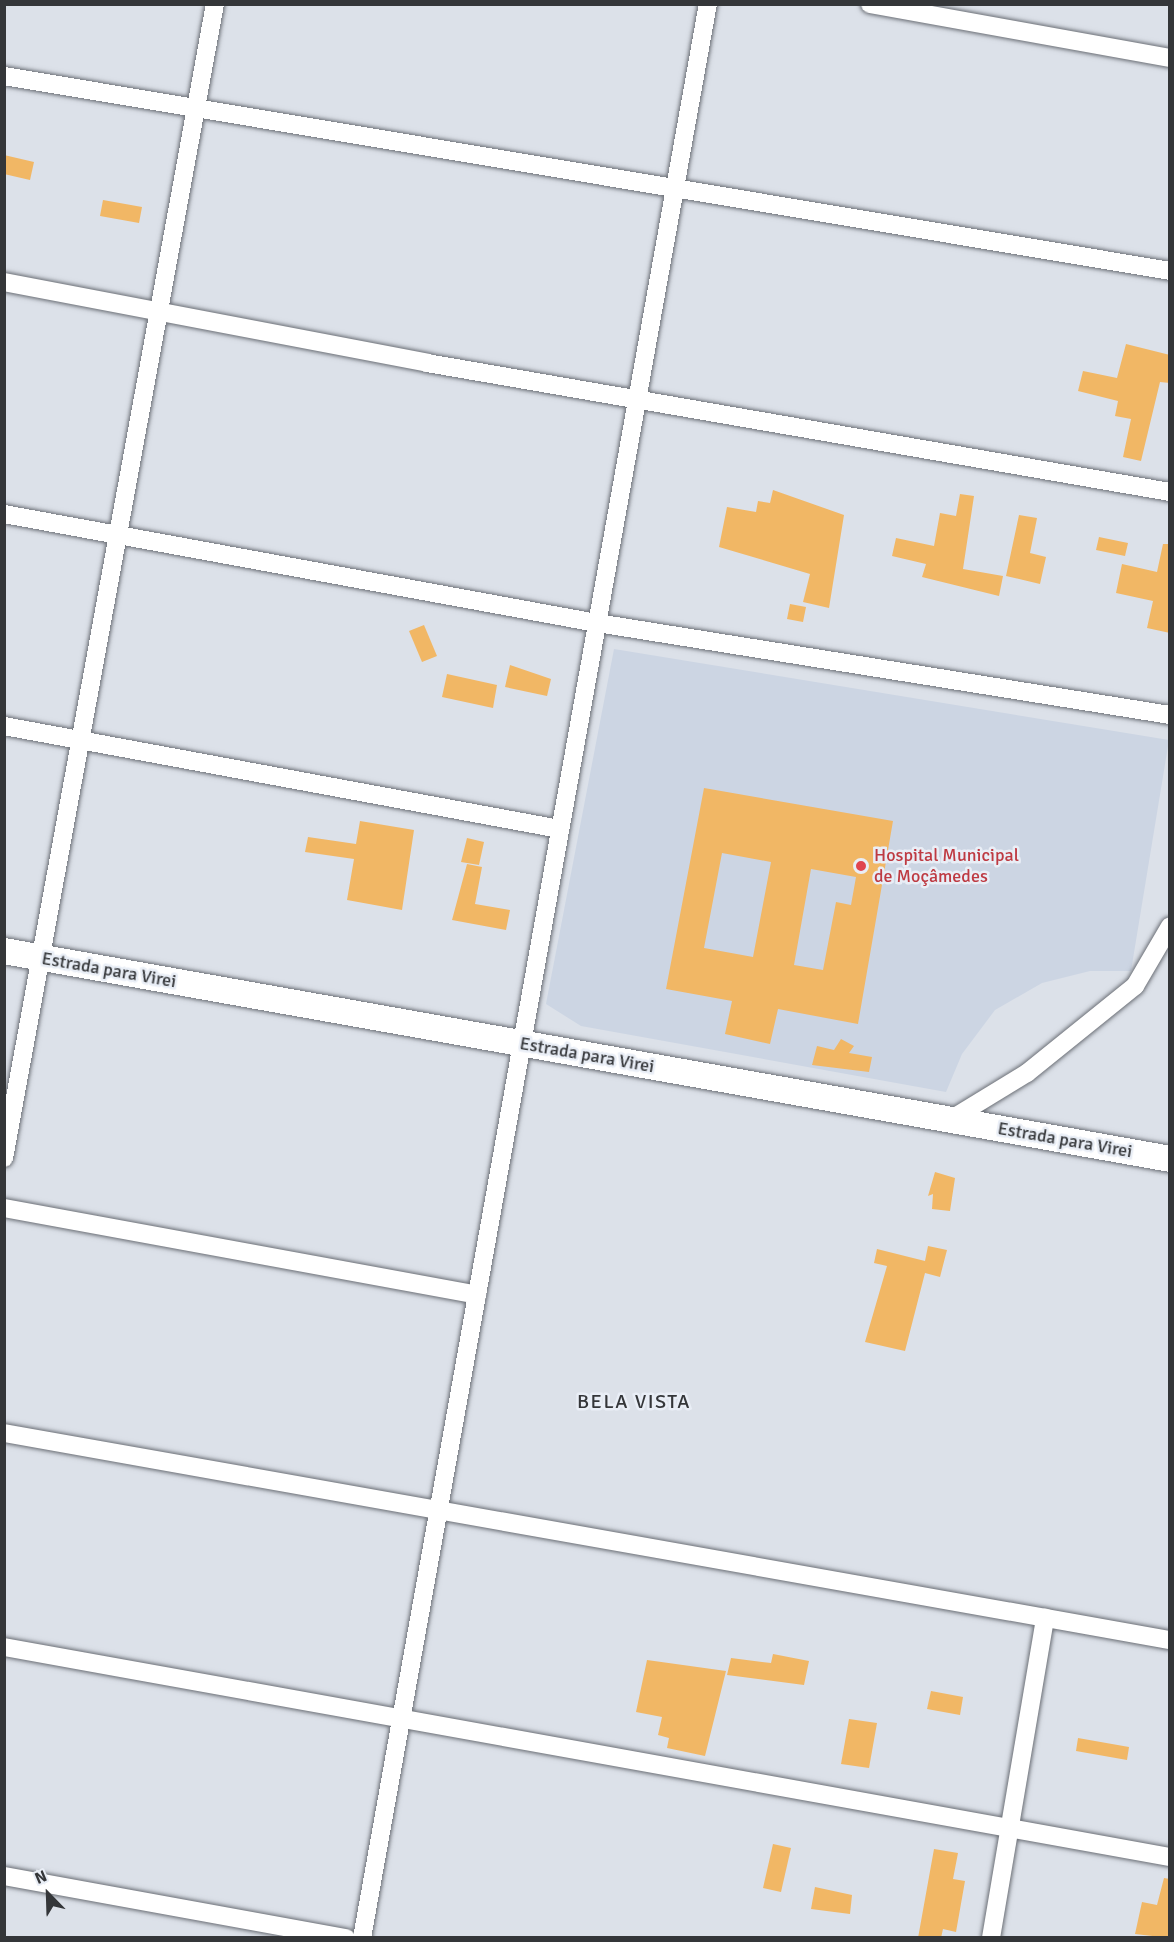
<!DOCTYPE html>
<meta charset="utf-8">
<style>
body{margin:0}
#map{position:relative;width:1174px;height:1942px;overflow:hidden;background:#dce1e9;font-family:Signika,sans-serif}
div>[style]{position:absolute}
.built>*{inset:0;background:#ccd5e3}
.building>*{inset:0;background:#f1b765}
.roads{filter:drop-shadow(0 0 2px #6b6f76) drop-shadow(0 0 2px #6b6f76)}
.street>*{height:18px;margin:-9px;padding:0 9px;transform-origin:9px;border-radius:9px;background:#fff}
.secondary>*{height:26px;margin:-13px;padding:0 13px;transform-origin:13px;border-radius:13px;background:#fff}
.dots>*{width:16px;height:16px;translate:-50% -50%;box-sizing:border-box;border:3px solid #e9eef6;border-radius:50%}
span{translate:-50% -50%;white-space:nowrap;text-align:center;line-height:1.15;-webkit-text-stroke:5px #e9eef6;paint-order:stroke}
.health-label{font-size:18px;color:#be3a42}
.left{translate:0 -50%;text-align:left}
.street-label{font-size:18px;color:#343639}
.neighbourhood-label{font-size:20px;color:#343639;letter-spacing:1.5px}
.frame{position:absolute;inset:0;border:6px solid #343639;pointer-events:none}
.north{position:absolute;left:18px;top:1864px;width:60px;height:60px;-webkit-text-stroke:4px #e9eef6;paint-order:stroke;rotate:337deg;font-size:16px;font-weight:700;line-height:24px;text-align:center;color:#343639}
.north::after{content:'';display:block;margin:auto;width:21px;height:27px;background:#343639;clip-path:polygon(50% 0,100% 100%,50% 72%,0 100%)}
</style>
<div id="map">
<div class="built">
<i style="clip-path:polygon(614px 649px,1169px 740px,1131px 971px,1090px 971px,1042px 983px,995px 1010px,962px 1054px,946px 1092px,581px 1026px,546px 1004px)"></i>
</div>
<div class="building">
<i style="clip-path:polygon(4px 155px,34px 162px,30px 180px,4px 174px)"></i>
<i style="clip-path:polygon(103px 200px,142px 207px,139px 223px,100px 216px)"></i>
<i style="clip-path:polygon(1126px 344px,1170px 355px,1170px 383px,1160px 382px,1141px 461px,1123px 457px,1131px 419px,1115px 416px,1118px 401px,1078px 391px,1083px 371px,1117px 378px)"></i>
<i style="clip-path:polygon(773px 490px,844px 515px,829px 608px,803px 602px,810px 574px,719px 547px,727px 507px,756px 512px,758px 501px,770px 503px)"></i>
<i style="clip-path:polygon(960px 494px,974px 496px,963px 569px,1003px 576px,999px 596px,922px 577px,926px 564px,892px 556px,896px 538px,934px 546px,940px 513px,956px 516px)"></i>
<i style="clip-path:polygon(1019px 515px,1037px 518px,1030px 553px,1046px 557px,1040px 584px,1006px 576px)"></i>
<i style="clip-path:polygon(1099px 537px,1128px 543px,1125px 556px,1096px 550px)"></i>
<i style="clip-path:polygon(1163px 544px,1170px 544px,1170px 633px,1147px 628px,1153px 601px,1116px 593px,1122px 564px,1157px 572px)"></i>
<i style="clip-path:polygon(790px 604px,806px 607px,803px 622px,787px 619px)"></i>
<i style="clip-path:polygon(424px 625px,437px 656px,422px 662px,409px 631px)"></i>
<i style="clip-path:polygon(510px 665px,551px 679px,547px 696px,505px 687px)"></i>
<i style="clip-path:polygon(447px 674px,497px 685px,493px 708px,442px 697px)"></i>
<i style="clip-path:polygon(evenodd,704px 788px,893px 821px,858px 1024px,778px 1009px,770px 1044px,725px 1034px,732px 1001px,666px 989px,704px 788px,722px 853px,771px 862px,753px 957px,704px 948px,722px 853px,704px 788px,811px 869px,856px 877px,851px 905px,836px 902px,823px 970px,794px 965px,811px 869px)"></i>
<i style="clip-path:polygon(360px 821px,414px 830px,402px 910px,347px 900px,354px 859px,305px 852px,308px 837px,356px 844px)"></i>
<i style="clip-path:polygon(467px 838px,484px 842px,479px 865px,461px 862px)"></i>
<i style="clip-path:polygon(467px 864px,482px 867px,475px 904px,510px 910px,506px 930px,452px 920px)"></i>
<i style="clip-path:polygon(841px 1039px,854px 1046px,849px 1053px,872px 1057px,869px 1072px,812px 1065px,817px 1046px,834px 1050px)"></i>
<i style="clip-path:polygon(935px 1172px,955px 1178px,950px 1211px,932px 1209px,933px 1194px,928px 1196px)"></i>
<i style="clip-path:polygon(928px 1246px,947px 1250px,940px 1277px,925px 1273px,905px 1351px,865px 1342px,887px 1266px,874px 1263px,877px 1249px,925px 1261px)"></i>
<i style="clip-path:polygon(773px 1654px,809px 1661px,804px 1685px,727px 1675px,731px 1658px,771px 1663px)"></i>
<i style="clip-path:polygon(647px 1660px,726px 1671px,705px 1756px,667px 1748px,669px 1738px,658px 1735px,662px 1717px,636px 1712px)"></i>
<i style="clip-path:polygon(931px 1691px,963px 1697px,960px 1715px,927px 1709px)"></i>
<i style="clip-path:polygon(849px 1719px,877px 1723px,869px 1768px,841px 1764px)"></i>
<i style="clip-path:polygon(1078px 1738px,1129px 1747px,1127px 1760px,1076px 1751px)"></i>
<i style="clip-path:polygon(773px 1844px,791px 1848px,781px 1892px,763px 1888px)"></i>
<i style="clip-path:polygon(934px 1849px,958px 1853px,953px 1879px,965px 1881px,956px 1932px,943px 1929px,941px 1938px,918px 1938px)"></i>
<i style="clip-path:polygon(1164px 1878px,1170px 1879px,1170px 1938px,1135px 1934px,1142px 1902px,1157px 1905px)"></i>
<i style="clip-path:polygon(815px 1887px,852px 1895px,850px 1914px,811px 1909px)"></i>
</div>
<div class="roads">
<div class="street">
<i style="left:870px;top:4px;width:305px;rotate:10.2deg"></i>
<i style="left:4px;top:76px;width:1182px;rotate:9.49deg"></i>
<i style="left:4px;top:282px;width:431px;rotate:10.8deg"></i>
<i style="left:427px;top:363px;width:754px;rotate:9.85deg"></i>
<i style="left:4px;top:514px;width:603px;rotate:10.42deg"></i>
<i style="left:597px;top:623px;width:580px;rotate:9.12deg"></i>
<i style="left:4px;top:726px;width:565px;rotate:10.5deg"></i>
<i style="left:950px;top:1120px;width:90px;rotate:-31.4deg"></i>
<i style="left:1027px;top:1073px;width:139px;rotate:-38.9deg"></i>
<i style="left:1135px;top:986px;width:69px;rotate:-59.7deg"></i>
<i style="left:4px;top:1158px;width:1173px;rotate:-79.64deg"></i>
<i style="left:4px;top:1208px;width:481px;rotate:10.4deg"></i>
<i style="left:4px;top:1433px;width:1184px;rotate:10.07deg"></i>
<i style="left:4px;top:1647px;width:1185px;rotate:10.21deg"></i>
<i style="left:4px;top:1876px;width:348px;rotate:10.3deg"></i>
<i style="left:362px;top:1938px;width:1965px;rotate:-79.86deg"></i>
<i style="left:991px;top:1938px;width:325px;rotate:-80.4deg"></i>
</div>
<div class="secondary">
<i style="left:4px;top:951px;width:1184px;rotate:10.11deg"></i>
</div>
</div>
<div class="dots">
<i style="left:861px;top:866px;background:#e0444e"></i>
</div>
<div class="health-label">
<span class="left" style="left:874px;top:866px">Hospital Municipal<br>de Moçâmedes</span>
</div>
<div class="street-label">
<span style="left:109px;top:970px;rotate:10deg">Estrada para Virei</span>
<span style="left:587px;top:1055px;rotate:10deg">Estrada para Virei</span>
<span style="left:1065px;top:1140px;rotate:10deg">Estrada para Virei</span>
</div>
<div class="neighbourhood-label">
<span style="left:634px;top:1401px">BELA VISTA</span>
</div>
<div class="frame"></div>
<div class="north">N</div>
</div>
